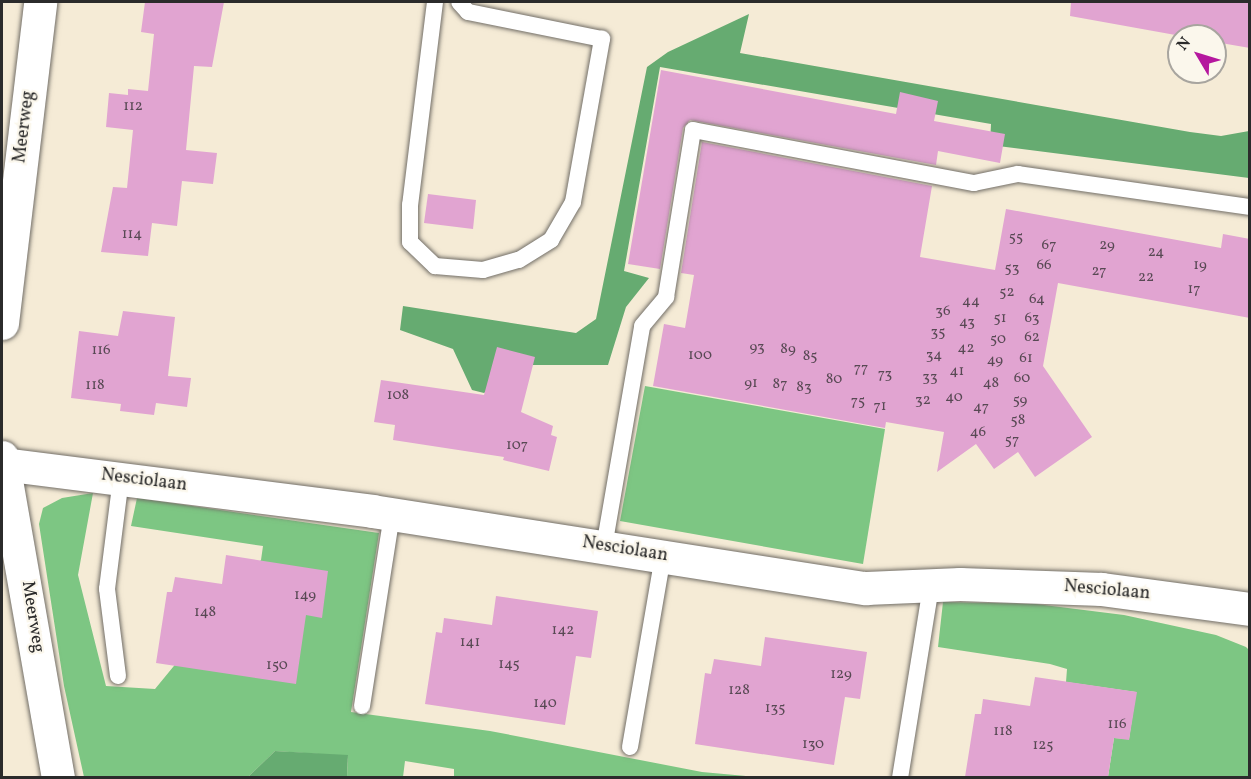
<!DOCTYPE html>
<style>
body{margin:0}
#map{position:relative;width:1251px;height:779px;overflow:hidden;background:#f5ebd6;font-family:Vollkorn,serif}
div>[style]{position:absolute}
.green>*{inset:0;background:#7dc683}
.forest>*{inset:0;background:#66ab71}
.building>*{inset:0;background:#e1a4d1}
.roads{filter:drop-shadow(0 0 2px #726e67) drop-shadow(0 0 2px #726e67)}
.service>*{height:16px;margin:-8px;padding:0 8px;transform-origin:8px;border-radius:8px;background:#fff}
.minor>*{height:33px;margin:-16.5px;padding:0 16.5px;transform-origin:16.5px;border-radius:16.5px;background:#fff}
span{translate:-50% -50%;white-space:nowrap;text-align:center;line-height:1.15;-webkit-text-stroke:4.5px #fbf7ec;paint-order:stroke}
.number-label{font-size:15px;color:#584954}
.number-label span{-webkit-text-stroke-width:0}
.street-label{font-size:18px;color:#2b2b2b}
.frame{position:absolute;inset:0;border:3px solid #2b2b2b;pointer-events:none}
.north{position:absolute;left:1167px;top:24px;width:60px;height:60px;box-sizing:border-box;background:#fbf7ec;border:2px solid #a8a59f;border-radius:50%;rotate:308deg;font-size:16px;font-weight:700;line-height:24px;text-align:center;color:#2b2b2b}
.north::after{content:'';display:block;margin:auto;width:21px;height:27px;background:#b5179e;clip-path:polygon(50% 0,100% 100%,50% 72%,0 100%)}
</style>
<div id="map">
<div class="green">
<i style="clip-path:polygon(645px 386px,885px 429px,863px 564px,620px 521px)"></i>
<i style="clip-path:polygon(93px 493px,78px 575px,106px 686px,155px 689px,261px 560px,263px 546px,131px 526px,137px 498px,379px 533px,351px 712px,490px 731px,702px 772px,757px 777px,454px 778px,454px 769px,405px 761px,403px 777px,347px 777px,348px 756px,275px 751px,248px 777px,84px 777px,64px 686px,39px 524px,43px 508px,62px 498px)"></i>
<i style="clip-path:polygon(943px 602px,1036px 604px,1124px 615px,1216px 635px,1246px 647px,1250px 651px,1249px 777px,1108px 777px,1114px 738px,1129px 739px,1136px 692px,1066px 682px,1067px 669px,1050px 664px,938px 647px)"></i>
</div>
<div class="forest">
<i style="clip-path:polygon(749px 14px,740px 53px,1190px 132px,1221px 136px,1249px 131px,1249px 178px,990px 145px,991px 124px,660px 67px,624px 271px,649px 278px,626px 307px,608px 365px,525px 365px,484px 393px,472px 390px,453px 349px,400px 330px,403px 306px,576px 333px,596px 319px,647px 67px,668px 52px)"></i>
<i style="clip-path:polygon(275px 751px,348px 755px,347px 777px,248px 777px)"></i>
</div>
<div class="building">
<i style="clip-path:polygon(145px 2px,224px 2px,212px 67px,194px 66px,186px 150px,217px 153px,213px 184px,182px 181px,177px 226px,152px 223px,148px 256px,101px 252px,113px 187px,127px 188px,133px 130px,106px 127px,109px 93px,128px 95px,128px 89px,148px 91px,154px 34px,141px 32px)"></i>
<i style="clip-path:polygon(1071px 2px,1250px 2px,1250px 48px,1215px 42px,1215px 36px,1181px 36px,1070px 16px)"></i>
<i style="clip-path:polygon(661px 70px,896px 114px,900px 92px,938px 101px,934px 121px,1005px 134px,1000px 163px,938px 151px,936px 165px,690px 120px,683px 128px,660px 269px,628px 264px)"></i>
<i style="clip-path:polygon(702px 142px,932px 186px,920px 257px,995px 270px,1006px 209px,1221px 248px,1223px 234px,1250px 239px,1250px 318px,1058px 283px,1043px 366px,1092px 437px,1035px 477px,1018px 452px,994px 469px,976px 444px,937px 472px,944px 432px,886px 422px,885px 428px,653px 386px,664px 324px,685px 328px,694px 275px,681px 273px)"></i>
<i style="clip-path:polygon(428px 194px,476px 200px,473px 229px,424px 223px)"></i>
<i style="clip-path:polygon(123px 311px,175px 317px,168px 376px,191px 378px,187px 407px,156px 403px,154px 415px,120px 411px,121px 404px,71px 398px,79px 331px,118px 336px)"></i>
<i style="clip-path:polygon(497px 347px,535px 357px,521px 412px,553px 426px,551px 435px,557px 437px,549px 471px,503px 460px,504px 457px,393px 440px,395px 425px,374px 422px,381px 380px,484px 395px)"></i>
<i style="clip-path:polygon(226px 555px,328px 571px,322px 618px,306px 615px,296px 684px,156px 663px,167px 592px,172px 592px,175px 577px,222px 584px)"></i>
<i style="clip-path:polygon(496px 596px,598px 611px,591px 658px,576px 656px,565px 725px,425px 704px,436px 632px,442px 633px,444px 618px,492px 625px)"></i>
<i style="clip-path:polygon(765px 637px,867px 652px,860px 699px,845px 697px,834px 765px,695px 744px,705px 673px,711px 674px,714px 659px,761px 666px)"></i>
<i style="clip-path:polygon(1035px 677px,1137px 692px,1129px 740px,1114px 738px,1108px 777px,965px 777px,975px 714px,981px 714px,983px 699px,1030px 706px)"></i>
</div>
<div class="roads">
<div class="service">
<i style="left:435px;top:2px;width:205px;rotate:97deg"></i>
<i style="left:410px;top:205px;width:37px;rotate:90deg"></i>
<i style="left:410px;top:242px;width:35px;rotate:44deg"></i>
<i style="left:435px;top:266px;width:48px;rotate:4.8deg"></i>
<i style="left:483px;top:270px;width:37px;rotate:-16deg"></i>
<i style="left:519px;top:260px;width:38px;rotate:-32deg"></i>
<i style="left:551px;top:240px;width:44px;rotate:-59.9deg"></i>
<i style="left:573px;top:202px;width:166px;rotate:-79.9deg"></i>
<i style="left:602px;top:39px;width:137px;rotate:-168.6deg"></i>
<i style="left:468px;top:12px;width:13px;rotate:-132deg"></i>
<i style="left:604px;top:547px;width:224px;rotate:-80.2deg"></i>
<i style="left:642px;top:326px;width:38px;rotate:-50deg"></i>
<i style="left:666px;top:297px;width:169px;rotate:-80.8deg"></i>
<i style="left:693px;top:130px;width:286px;rotate:10.7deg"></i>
<i style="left:974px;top:183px;width:45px;rotate:-11.6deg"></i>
<i style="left:1018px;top:174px;width:234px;rotate:8.1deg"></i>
<i style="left:118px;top:676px;width:88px;rotate:-97.2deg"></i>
<i style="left:107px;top:589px;width:112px;rotate:-82.8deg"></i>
<i style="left:362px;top:706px;width:194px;rotate:-81.1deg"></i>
<i style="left:630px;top:747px;width:194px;rotate:-80.2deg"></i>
<i style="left:900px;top:778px;width:193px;rotate:-80.8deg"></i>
</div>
<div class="minor">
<i style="left:2px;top:323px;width:323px;rotate:-83.2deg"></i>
<i style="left:2px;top:457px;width:326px;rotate:80.1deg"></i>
<i style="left:2px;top:464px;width:373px;rotate:7.2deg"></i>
<i style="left:372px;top:511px;width:500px;rotate:8.9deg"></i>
<i style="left:866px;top:588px;width:94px;rotate:-2.4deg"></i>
<i style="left:960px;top:584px;width:142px;rotate:2deg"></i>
<i style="left:1102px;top:589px;width:149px;rotate:7.7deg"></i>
</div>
</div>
<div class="number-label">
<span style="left:133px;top:107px">112</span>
<span style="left:132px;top:235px">114</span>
<span style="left:1016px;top:238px">55</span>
<span style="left:1049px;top:246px">67</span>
<span style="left:1107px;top:246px">29</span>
<span style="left:1156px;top:253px">24</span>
<span style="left:1044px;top:266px">66</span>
<span style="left:1200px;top:266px">19</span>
<span style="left:1012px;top:269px">53</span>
<span style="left:1099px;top:272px">27</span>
<span style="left:1146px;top:278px">22</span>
<span style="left:1194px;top:290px">17</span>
<span style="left:1007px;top:293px">52</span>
<span style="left:1037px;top:300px">64</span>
<span style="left:971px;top:302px">44</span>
<span style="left:943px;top:312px">36</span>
<span style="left:1000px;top:319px">51</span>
<span style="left:1032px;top:319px">63</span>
<span style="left:967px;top:323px">43</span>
<span style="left:938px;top:333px">35</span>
<span style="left:1032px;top:338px">62</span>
<span style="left:998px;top:340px">50</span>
<span style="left:757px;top:348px">93</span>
<span style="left:966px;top:349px">42</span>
<span style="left:788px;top:350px">89</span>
<span style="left:101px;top:351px">116</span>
<span style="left:700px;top:356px">100</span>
<span style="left:934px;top:356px">34</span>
<span style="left:810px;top:357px">85</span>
<span style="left:1026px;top:359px">61</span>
<span style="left:995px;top:361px">49</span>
<span style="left:861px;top:369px">77</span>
<span style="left:957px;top:372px">41</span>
<span style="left:885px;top:375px">73</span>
<span style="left:930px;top:378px">33</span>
<span style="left:1022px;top:379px">60</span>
<span style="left:834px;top:380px">80</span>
<span style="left:751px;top:384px">91</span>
<span style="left:991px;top:384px">48</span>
<span style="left:780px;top:385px">87</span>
<span style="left:95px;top:386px">118</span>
<span style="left:804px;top:388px">83</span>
<span style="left:398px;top:396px">108</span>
<span style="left:954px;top:398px">40</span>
<span style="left:923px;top:401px">32</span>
<span style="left:1020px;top:401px">59</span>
<span style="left:858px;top:402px">75</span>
<span style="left:880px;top:407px">71</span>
<span style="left:981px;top:408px">47</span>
<span style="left:1018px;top:421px">58</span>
<span style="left:978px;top:433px">46</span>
<span style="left:1012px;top:441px">57</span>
<span style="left:517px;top:446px">107</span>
<span style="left:305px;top:596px">149</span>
<span style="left:205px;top:613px">148</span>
<span style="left:563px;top:631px">142</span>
<span style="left:470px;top:643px">141</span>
<span style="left:509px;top:665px">145</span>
<span style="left:277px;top:666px">150</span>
<span style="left:841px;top:675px">129</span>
<span style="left:739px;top:691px">128</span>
<span style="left:545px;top:704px">140</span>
<span style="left:775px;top:709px">135</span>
<span style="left:1117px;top:725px">116</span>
<span style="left:1003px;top:732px">118</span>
<span style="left:813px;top:745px">130</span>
<span style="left:1043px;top:746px">125</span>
</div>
<div class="street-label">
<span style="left:25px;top:127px;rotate:-83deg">Meerweg</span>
<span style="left:144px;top:481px;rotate:7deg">Nesciolaan</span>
<span style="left:625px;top:550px;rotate:9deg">Nesciolaan</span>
<span style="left:1107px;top:591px;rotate:5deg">Nesciolaan</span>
<span style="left:32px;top:617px;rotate:81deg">Meerweg</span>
</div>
<div class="frame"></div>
<div class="north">N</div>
</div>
